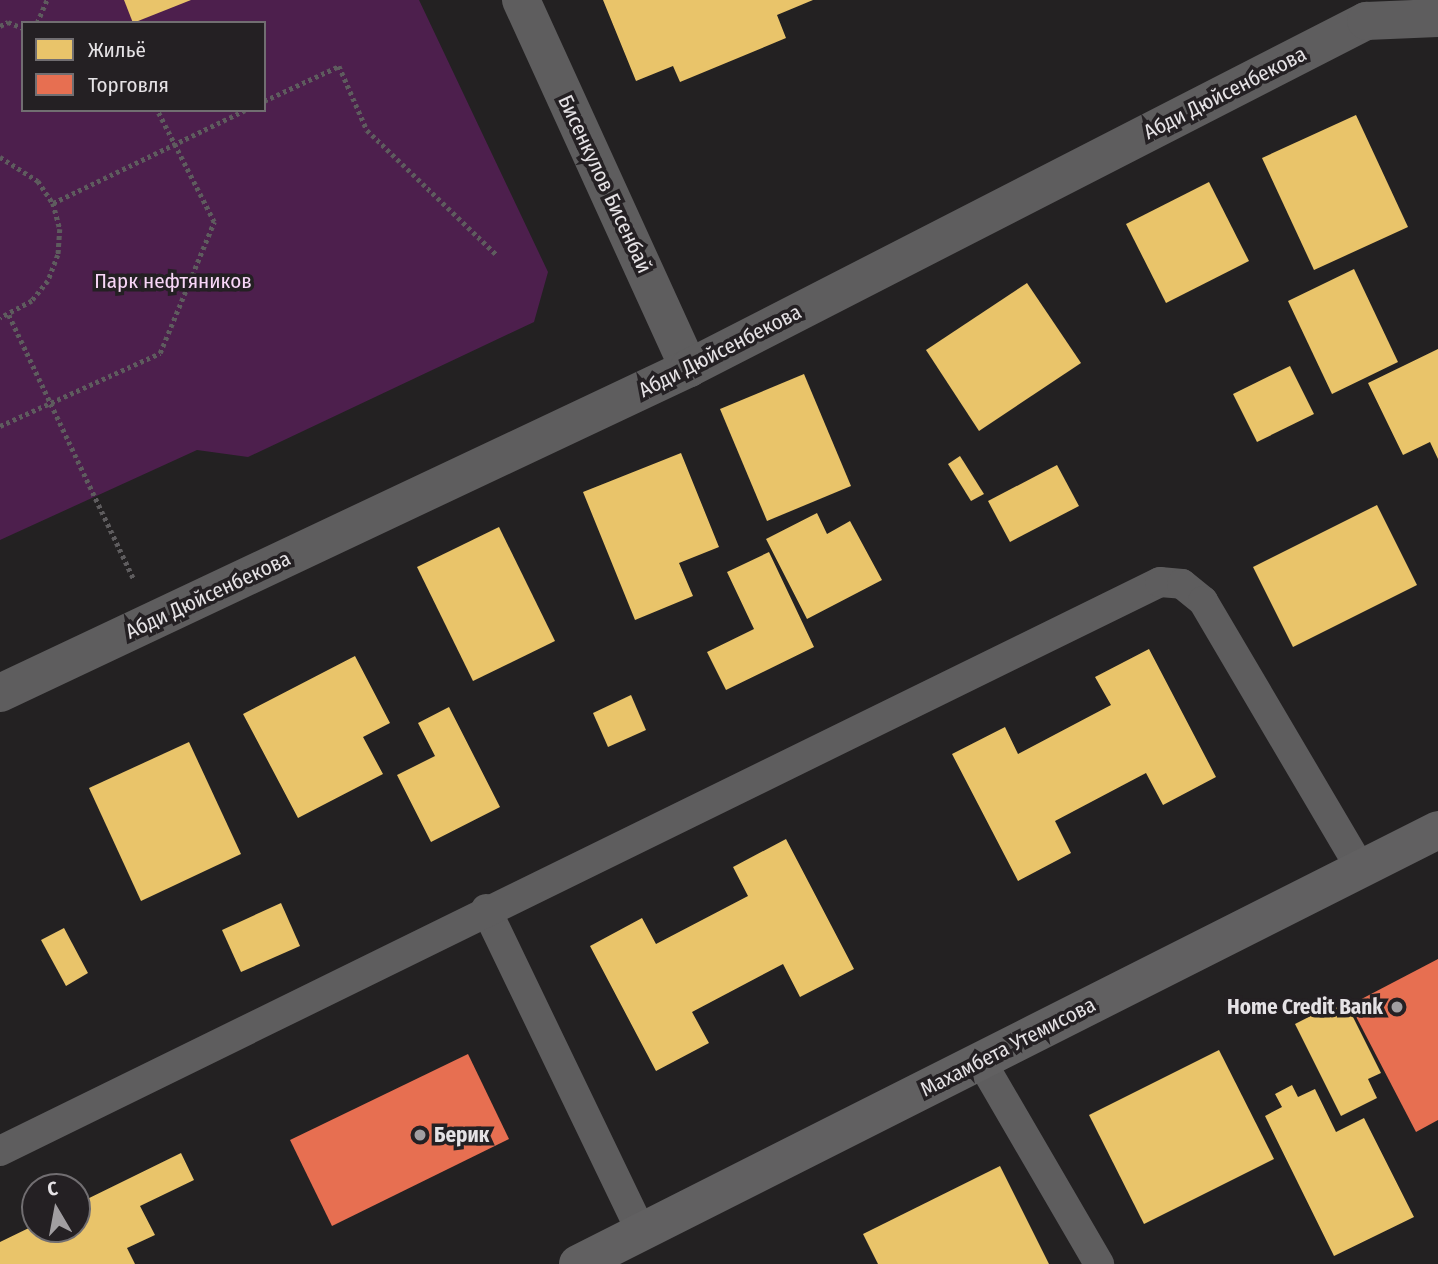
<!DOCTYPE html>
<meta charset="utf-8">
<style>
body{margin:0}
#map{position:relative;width:1438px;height:1264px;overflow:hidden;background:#232122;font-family:"Fira Sans Condensed",sans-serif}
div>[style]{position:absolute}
.green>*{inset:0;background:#4d1f4d}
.homes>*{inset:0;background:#e9c46a}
.shops>*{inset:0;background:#e76f51}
.path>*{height:4.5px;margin-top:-2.25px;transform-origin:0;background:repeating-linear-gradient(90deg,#5e5c5e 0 3.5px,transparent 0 7px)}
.lane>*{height:30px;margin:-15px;padding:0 15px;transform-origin:15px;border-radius:15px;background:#5e5d5e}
.street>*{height:38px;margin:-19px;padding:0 19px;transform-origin:19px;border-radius:19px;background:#5e5d5e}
.secondary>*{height:38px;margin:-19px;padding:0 19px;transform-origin:19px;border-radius:19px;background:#616061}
.dots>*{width:19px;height:19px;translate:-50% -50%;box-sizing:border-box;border:4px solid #242023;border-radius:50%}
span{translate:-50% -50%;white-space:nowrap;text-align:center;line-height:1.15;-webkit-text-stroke:7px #242023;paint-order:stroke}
.street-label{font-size:21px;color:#e5e2e5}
.park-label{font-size:21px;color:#f8d6f7}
.poi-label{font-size:21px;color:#e5e2e5;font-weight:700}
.right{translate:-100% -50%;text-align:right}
.left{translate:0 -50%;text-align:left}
.legend{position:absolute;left:21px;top:21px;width:245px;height:91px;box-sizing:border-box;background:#242023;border:2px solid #716e71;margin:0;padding:9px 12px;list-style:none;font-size:21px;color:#e5e2e5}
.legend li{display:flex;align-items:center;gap:14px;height:35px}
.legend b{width:35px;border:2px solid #716e71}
.north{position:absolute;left:21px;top:1173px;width:70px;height:70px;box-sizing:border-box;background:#242023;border:2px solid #716e71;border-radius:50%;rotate:350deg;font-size:19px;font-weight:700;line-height:28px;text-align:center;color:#e5e2e5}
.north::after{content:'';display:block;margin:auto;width:24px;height:32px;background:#a19ea1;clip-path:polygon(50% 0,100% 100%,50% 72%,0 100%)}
</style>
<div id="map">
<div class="green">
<i style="clip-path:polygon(evenodd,0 0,419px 0,548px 272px,534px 322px,248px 457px,197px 450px,0 540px,0 0,23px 23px,264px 23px,264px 110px,23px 110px,23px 23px)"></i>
</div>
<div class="homes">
<i style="clip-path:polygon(124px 0,191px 0,133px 23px)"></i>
<i style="clip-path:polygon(603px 0,813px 0,777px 15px,786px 38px,680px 82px,673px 66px,636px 81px)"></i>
<i style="clip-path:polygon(1356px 115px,1408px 227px,1314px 270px,1262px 158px)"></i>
<i style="clip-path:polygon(1209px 182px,1249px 261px,1166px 303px,1126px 224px)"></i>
<i style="clip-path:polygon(1354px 269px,1398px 362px,1332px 394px,1288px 301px)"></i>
<i style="clip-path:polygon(1027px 283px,1081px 363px,979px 431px,926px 350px)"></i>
<i style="clip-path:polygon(1438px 349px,1438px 459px,1430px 442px,1403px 455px,1368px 383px)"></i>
<i style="clip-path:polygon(1290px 366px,1314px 414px,1257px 442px,1233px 394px)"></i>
<i style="clip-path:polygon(804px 374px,851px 486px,767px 521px,720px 409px)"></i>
<i style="clip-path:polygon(681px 453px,719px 547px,679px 563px,693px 596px,635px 620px,583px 492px)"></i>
<i style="clip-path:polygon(960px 456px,984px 494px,971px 501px,948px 464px)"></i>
<i style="clip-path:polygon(1057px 465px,1079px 506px,1010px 542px,988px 501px)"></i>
<i style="clip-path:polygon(1377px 505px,1417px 585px,1293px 647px,1253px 567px)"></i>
<i style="clip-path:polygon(817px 513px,827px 534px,850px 521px,882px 580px,807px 619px,766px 539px)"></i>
<i style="clip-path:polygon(499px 527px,555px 641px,473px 681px,417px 567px)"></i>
<i style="clip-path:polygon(769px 552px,814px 647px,726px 690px,707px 652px,754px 629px,727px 572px)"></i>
<i style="clip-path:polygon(1149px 649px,1216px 777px,1163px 805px,1146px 773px,1055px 821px,1071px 853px,1018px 881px,952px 754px,1005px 727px,1018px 754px,1111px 705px,1095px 677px)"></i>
<i style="clip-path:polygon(355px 656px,390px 723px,363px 737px,383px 774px,298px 818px,243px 714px)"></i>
<i style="clip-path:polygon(631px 695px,646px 730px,608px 747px,593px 713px)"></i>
<i style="clip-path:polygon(449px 707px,500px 807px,431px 842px,397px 775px,435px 756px,418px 723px)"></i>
<i style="clip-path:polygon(189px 742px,241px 854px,141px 901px,89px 788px)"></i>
<i style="clip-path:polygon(786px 839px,854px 969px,800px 997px,783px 964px,692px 1012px,709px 1043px,656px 1071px,590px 946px,642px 918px,656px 944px,748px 896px,733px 867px)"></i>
<i style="clip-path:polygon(281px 903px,300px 946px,241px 972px,222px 930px)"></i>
<i style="clip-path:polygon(64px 928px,88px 973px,66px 986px,41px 940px)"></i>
<i style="clip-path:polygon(1344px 999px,1381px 1073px,1368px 1079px,1377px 1098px,1341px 1116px,1295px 1024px)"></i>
<i style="clip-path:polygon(1219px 1050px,1274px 1159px,1144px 1224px,1089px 1115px)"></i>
<i style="clip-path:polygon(1292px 1085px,1298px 1097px,1315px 1089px,1336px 1132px,1364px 1118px,1414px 1217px,1334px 1256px,1265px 1116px,1282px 1107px,1275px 1094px)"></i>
<i style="clip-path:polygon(181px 1153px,194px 1180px,140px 1206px,155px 1235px,127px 1248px,135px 1264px,0 1264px,0 1242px,35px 1225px,35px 1229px,77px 1229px,77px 1204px)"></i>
<i style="clip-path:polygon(1000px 1166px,1049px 1264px,878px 1264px,863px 1234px)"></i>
</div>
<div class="shops">
<i style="clip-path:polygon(1438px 959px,1438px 1120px,1416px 1132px,1350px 1005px)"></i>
<i style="clip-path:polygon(468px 1054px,509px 1139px,332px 1226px,290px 1140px)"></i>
</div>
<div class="path">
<i style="left:37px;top:23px;width:25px;rotate:-67deg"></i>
<i style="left:0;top:26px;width:9px;rotate:-27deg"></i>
<i style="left:8px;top:22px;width:16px;rotate:22deg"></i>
<i style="left:264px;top:101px;width:83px;rotate:-25deg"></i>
<i style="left:339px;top:66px;width:70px;rotate:66.4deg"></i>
<i style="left:367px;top:130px;width:179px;rotate:43.9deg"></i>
<i style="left:0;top:157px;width:45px;rotate:32.3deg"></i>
<i style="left:38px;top:181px;width:27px;rotate:56deg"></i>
<i style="left:53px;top:203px;width:27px;rotate:75deg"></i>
<i style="left:60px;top:229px;width:26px;rotate:94deg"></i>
<i style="left:58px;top:255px;width:28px;rotate:111deg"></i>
<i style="left:48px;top:281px;width:26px;rotate:129deg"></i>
<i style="left:32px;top:301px;width:36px;rotate:152deg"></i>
<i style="left:53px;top:203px;width:213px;rotate:-25.8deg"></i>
<i style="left:9px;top:315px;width:292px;rotate:64.7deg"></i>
<i style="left:0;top:426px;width:176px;rotate:-24.5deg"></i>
<i style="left:160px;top:353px;width:142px;rotate:-67.6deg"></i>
<i style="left:214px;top:222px;width:126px;rotate:-117deg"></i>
</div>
<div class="lane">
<i style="left:486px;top:909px;width:360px;rotate:64.3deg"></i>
<i style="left:981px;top:1061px;width:235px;rotate:59.8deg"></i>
<i style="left:0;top:1151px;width:1292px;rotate:-26.13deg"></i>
<i style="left:1160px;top:582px;width:22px;rotate:5deg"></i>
<i style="left:1182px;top:584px;width:27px;rotate:39deg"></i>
<i style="left:1203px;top:601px;width:311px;rotate:59.5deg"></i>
</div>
<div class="street">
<i style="left:521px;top:0;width:405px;rotate:65.5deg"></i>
<i style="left:0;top:693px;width:762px;rotate:-25.25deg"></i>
<i style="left:689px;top:368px;width:761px;rotate:-27.14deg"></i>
<i style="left:1366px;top:21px;width:72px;rotate:-2.4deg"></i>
</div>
<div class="secondary">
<i style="left:578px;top:1264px;width:963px;rotate:-26.78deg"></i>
</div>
<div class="dots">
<i style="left:1397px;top:1007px;background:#a19ea1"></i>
<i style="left:420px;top:1135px;background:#a19ea1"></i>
</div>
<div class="street-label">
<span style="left:1225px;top:93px;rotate:-27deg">Абди Дюйсенбекова</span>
<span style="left:605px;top:184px;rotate:65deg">Бисенкулов Бисенбай</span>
<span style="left:720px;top:351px;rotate:-27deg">Абди Дюйсенбекова</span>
<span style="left:208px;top:595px;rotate:-25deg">Абди Дюйсенбекова</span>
<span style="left:1008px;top:1047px;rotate:-27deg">Махамбета Утемисова</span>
</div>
<div class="park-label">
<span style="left:173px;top:281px">Парк нефтяников</span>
</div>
<div class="poi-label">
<span class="right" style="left:1383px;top:1007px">Home Credit Bank</span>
<span class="left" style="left:434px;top:1135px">Берик</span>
</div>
<ul class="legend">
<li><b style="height:19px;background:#e9c46a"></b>Жильё</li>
<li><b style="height:19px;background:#e76f51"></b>Торговля</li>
</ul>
<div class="north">С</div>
</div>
